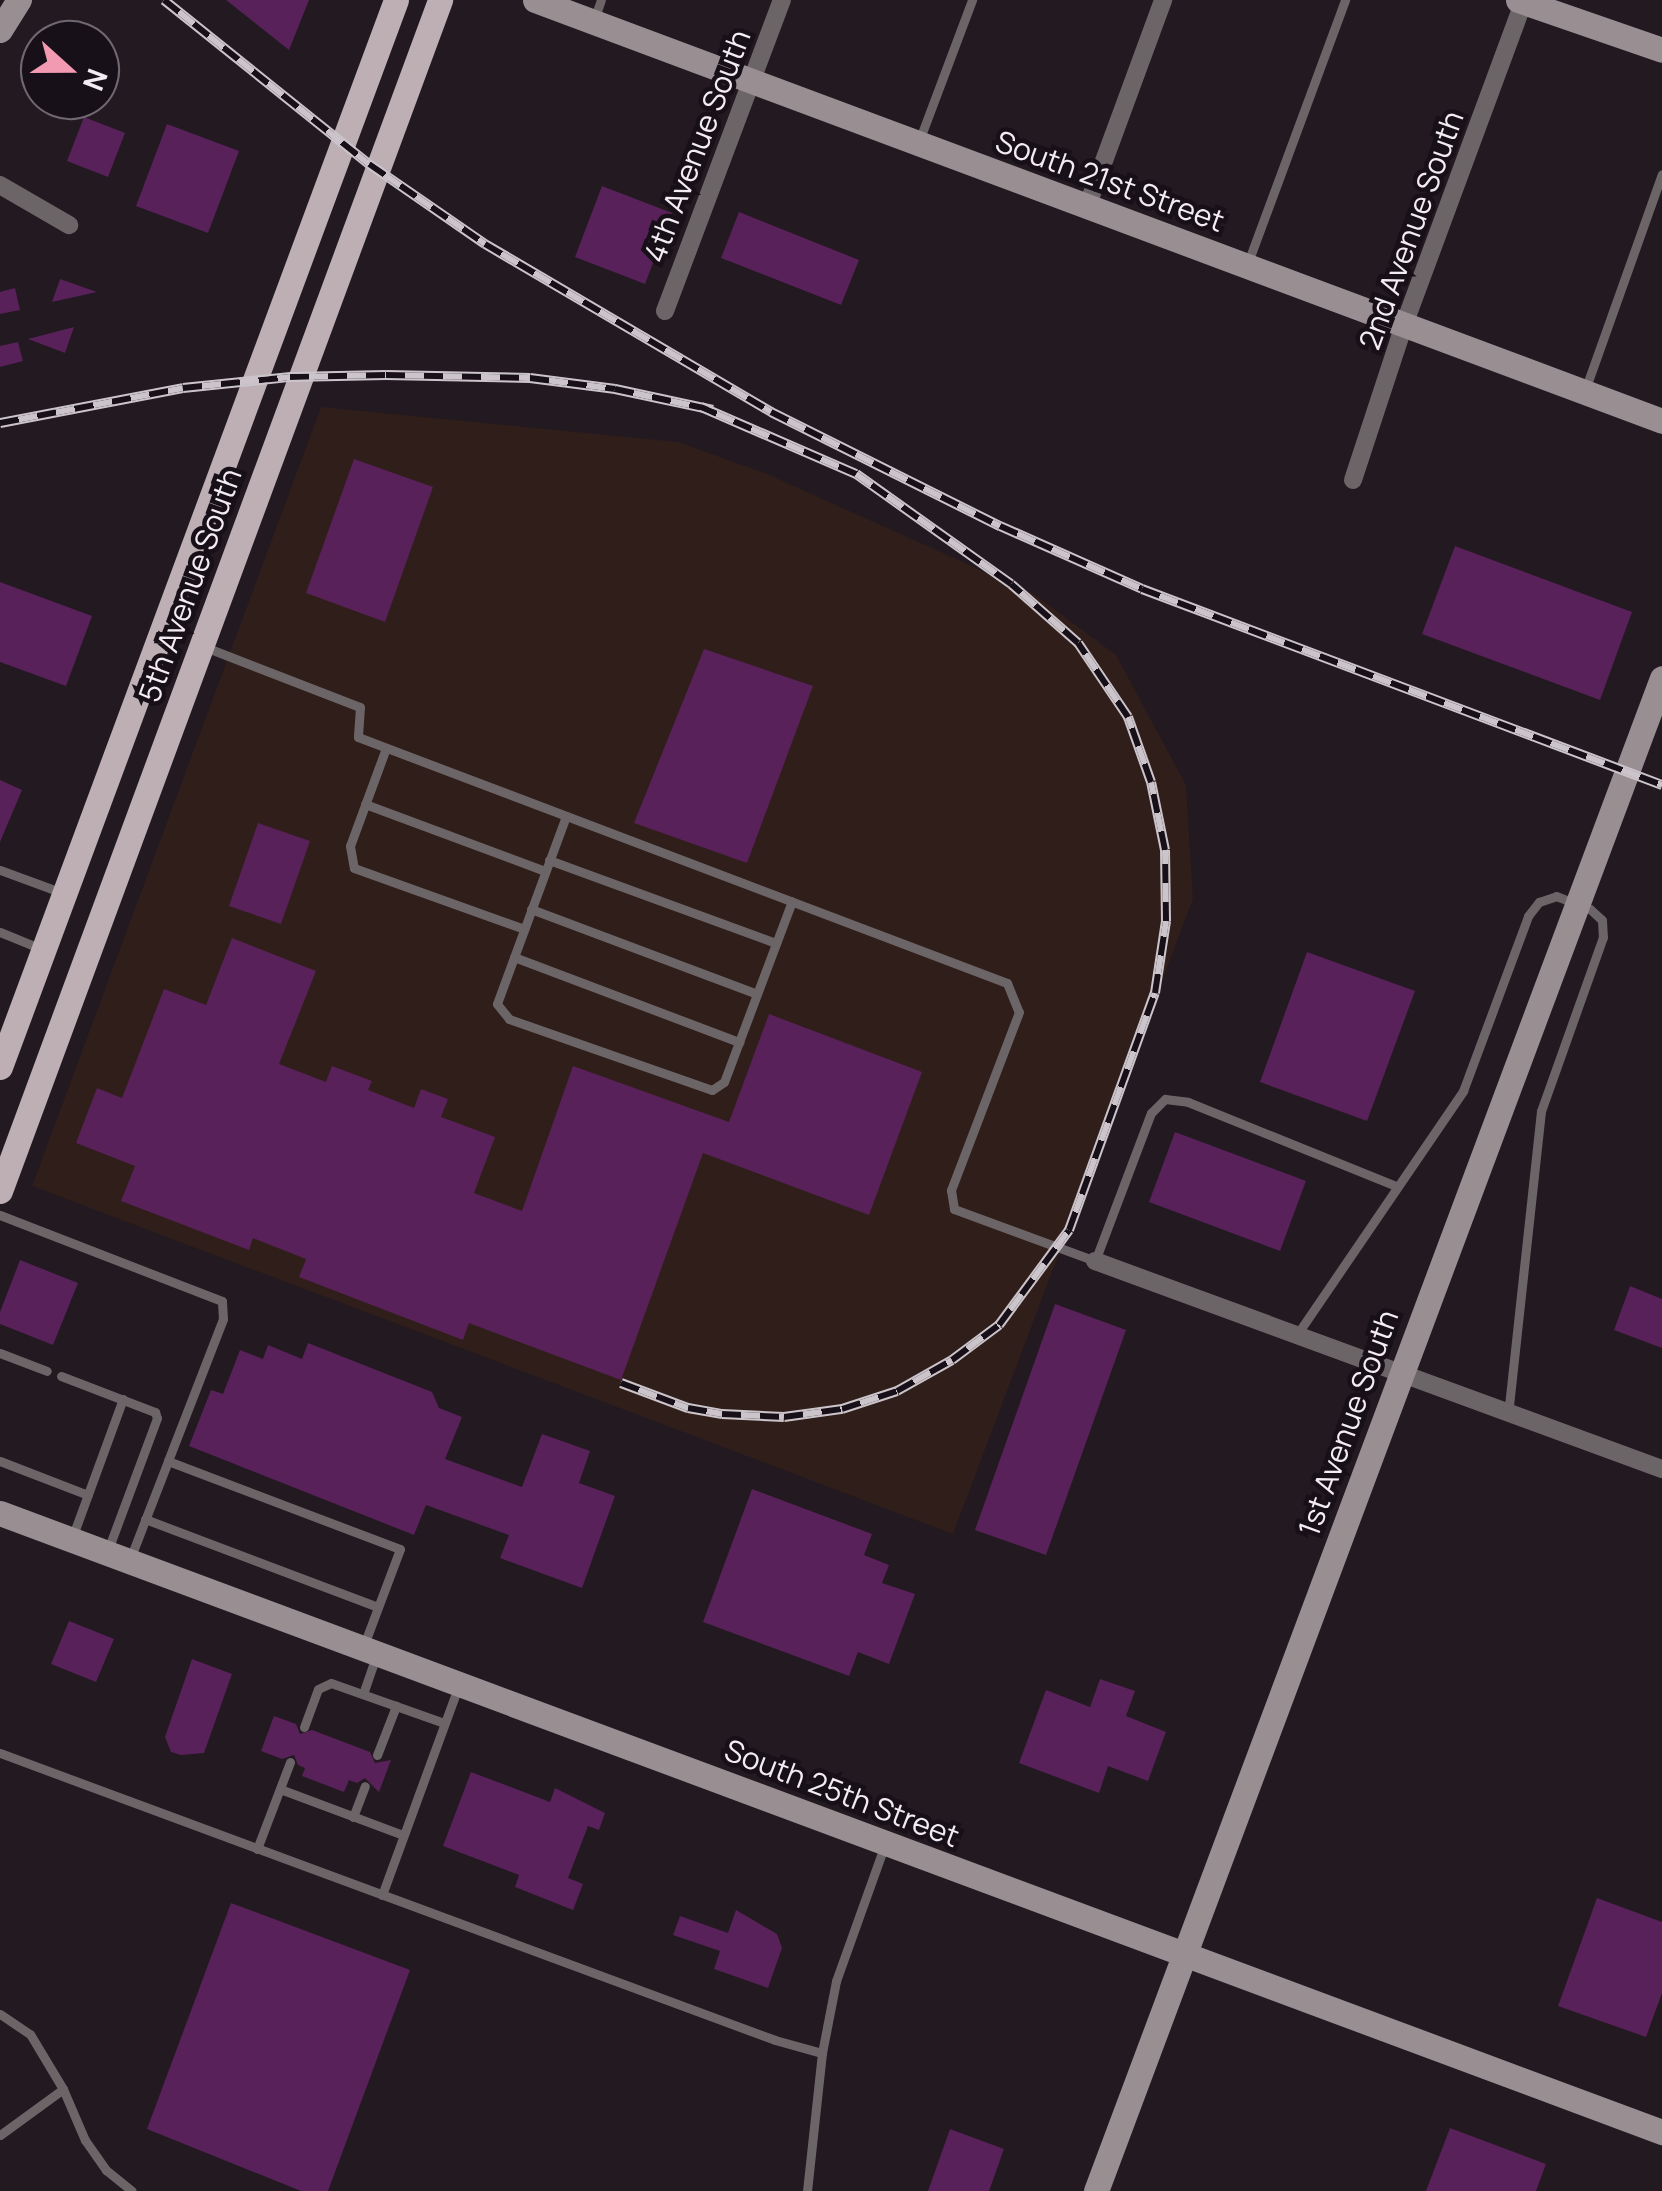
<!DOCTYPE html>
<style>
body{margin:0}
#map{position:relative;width:1662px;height:2191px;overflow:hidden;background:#221921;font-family:Manrope,sans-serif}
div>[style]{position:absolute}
.industrial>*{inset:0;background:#301e1a}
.building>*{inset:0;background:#582159}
.lane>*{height:9px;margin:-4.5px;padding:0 4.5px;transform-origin:4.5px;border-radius:4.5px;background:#6c6567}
.street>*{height:18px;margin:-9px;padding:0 9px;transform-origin:9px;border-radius:9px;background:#6c6567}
.secondary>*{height:25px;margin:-12.5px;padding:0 12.5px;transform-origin:12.5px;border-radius:12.5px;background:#998e92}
.primary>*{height:25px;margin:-12.5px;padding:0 12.5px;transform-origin:12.5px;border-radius:12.5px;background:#bdafb3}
.rail>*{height:10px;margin-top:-5px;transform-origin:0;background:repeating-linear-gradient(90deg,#181018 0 19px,#cbc5cb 0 38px);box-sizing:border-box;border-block:2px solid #cbc5cb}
span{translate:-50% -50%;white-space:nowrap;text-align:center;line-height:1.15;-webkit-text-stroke:9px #181018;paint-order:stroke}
.street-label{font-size:30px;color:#f3edf3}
.north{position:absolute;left:20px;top:20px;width:100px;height:100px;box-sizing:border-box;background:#181018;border:2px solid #706870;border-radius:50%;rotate:111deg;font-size:28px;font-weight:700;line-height:40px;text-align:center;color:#f3edf3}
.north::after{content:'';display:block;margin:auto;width:35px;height:45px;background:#f19ab1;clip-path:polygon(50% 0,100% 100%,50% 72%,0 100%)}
</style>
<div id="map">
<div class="industrial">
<i style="clip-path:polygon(321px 407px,678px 442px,765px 473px,1034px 594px,1116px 655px,1186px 785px,1193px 899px,953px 1534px,32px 1186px)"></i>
</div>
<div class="building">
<i style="clip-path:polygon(226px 0,309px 0,289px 50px)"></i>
<i style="clip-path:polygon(84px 117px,125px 133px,108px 177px,67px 161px)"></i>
<i style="clip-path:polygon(167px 124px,239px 151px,208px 233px,136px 206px)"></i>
<i style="clip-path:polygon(602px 186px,672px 213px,645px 284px,575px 257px)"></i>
<i style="clip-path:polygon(739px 212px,859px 260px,841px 305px,721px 258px)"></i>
<i style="clip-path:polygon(60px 279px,97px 292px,52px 302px)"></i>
<i style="clip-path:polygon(15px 288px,20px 310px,0 314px,0 292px)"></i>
<i style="clip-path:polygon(74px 327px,65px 353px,28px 339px)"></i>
<i style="clip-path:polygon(18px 342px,23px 361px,0 367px,0 346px)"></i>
<i style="clip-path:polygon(354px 459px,433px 487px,385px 622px,306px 593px)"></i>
<i style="clip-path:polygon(1455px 546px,1632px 612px,1600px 700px,1422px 634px)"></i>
<i style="clip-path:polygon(0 582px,92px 616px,66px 686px,0 662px)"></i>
<i style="clip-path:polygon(704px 649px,813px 686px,747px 863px,634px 823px)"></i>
<i style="clip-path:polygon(0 780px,22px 790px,0 842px)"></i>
<i style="clip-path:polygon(258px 823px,310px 841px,281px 924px,229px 906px)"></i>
<i style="clip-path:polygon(232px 938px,316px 971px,279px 1064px,326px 1082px,332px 1066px,372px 1081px,368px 1090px,414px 1108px,421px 1089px,448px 1099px,441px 1117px,495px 1137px,474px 1193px,522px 1211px,573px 1066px,729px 1122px,769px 1014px,922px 1072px,869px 1215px,703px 1153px,621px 1380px,469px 1323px,463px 1340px,299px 1277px,306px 1259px,253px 1238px,249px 1250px,121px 1201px,135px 1166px,76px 1143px,97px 1088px,122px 1098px,164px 989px,206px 1005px)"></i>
<i style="clip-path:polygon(1307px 952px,1415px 991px,1367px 1121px,1260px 1082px)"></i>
<i style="clip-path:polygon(1175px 1132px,1306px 1181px,1280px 1251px,1149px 1202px)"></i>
<i style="clip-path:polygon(20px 1260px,78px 1283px,53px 1345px,0 1324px,0 1312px)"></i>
<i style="clip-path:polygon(1630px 1286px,1662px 1299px,1662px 1348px,1614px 1330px)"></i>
<i style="clip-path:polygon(1055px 1304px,1126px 1330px,1046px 1555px,975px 1530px)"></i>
<i style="clip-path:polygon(308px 1343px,432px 1392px,439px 1408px,462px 1417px,445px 1459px,522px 1487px,542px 1434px,590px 1451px,579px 1483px,615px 1496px,582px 1588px,500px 1558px,509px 1535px,426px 1505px,414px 1535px,189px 1446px,211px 1390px,223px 1394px,240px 1350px,263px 1359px,268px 1345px,302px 1359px)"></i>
<i style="clip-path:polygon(752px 1489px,872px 1534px,864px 1555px,889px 1565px,882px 1583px,915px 1594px,889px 1664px,858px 1652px,849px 1676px,703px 1622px)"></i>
<i style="clip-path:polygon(69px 1621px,114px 1639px,96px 1682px,51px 1664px)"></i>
<i style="clip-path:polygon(192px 1659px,232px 1674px,204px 1753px,181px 1755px,171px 1752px,165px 1737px)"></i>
<i style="clip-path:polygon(1100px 1679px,1135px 1691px,1126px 1716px,1166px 1732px,1148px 1781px,1108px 1766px,1099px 1793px,1019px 1763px,1046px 1690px,1090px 1707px)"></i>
<i style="clip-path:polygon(274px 1716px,296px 1724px,300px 1734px,312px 1730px,370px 1752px,375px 1763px,391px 1760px,379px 1792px,365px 1778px,357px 1783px,349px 1780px,344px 1792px,302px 1776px,305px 1768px,298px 1765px,294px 1755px,282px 1759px,261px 1751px)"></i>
<i style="clip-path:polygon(471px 1772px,550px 1802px,555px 1788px,605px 1813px,599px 1830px,588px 1826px,568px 1878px,583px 1884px,573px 1910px,515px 1887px,519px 1875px,443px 1846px)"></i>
<i style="clip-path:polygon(1597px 1898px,1662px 1922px,1662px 1993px,1646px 2037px,1558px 2006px)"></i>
<i style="clip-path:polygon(231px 1903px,410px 1970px,328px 2191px,301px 2191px,147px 2129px)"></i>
<i style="clip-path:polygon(736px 1910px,777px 1934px,782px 1948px,768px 1988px,714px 1969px,720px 1951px,673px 1935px,680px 1916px,728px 1933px)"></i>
<i style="clip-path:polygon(1450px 2128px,1546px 2164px,1536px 2191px,1426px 2191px)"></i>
<i style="clip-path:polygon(950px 2129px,1004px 2149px,989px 2191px,928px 2191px)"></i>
</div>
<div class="lane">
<i style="left:594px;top:20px;width:21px;rotate:-71deg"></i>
<i style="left:919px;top:141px;width:151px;rotate:-69.4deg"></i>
<i style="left:1247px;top:265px;width:283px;rotate:-69.7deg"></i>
<i style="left:1585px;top:390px;width:229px;rotate:-70.4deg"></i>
<i style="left:205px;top:647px;width:166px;rotate:21.2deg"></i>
<i style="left:360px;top:707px;width:30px;rotate:94deg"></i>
<i style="left:358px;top:737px;width:694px;rotate:20.76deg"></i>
<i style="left:1007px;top:983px;width:31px;rotate:68deg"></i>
<i style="left:1019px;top:1012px;width:191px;rotate:110.9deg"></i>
<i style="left:951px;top:1190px;width:19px;rotate:81deg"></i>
<i style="left:954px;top:1209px;width:150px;rotate:20.2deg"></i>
<i style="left:1095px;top:1261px;width:158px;rotate:-69.3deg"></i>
<i style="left:1151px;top:1113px;width:20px;rotate:-45deg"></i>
<i style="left:1165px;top:1099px;width:23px;rotate:7deg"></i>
<i style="left:1188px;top:1102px;width:224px;rotate:22deg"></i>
<i style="left:386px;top:748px;width:104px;rotate:110.2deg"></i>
<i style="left:350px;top:846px;width:22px;rotate:80deg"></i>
<i style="left:354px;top:868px;width:181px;rotate:19.7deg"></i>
<i style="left:365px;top:804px;width:192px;rotate:20.4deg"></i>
<i style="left:566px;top:816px;width:200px;rotate:110.2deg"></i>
<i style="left:497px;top:1004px;width:19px;rotate:51deg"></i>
<i style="left:509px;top:1019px;width:215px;rotate:19.3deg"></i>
<i style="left:712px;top:1090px;width:14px;rotate:-34deg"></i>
<i style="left:724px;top:1082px;width:193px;rotate:-69.4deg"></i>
<i style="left:549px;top:860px;width:242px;rotate:20.1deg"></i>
<i style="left:0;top:870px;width:64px;rotate:20.1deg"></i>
<i style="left:531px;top:909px;width:241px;rotate:20.6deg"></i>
<i style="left:0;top:932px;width:42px;rotate:22.3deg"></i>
<i style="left:514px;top:957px;width:241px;rotate:20.7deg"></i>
<i style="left:0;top:1215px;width:238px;rotate:21.2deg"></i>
<i style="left:222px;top:1301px;width:18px;rotate:87deg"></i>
<i style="left:223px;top:1319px;width:152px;rotate:111.2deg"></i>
<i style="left:1296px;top:1336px;width:297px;rotate:-55.7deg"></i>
<i style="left:1463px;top:1091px;width:187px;rotate:-69.6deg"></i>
<i style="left:1528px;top:916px;width:18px;rotate:-52deg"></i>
<i style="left:1539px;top:902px;width:18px;rotate:-19deg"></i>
<i style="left:1556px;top:896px;width:36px;rotate:21deg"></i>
<i style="left:1590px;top:909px;width:16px;rotate:43deg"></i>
<i style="left:1602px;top:920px;width:17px;rotate:87deg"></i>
<i style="left:1603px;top:937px;width:185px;rotate:109.6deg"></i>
<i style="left:1541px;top:1111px;width:304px;rotate:96.2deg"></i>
<i style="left:0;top:1353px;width:50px;rotate:21deg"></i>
<i style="left:61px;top:1376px;width:101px;rotate:21deg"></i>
<i style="left:155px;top:1412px;width:6px;rotate:72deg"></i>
<i style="left:157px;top:1418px;width:141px;rotate:110.4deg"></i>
<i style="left:0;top:1461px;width:94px;rotate:21.1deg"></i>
<i style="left:145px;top:1519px;width:249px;rotate:20.7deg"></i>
<i style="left:72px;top:1538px;width:148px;rotate:-69.9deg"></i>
<i style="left:130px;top:1559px;width:105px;rotate:-68.8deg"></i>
<i style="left:168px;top:1461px;width:248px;rotate:20.8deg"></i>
<i style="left:400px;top:1549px;width:103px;rotate:110.6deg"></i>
<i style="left:363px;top:1694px;width:39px;rotate:-71deg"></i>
<i style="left:304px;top:1727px;width:40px;rotate:-69.8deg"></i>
<i style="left:318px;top:1689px;width:14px;rotate:-25deg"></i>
<i style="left:331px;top:1683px;width:120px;rotate:19.5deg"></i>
<i style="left:0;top:1753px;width:826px;rotate:20.32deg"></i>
<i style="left:775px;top:2040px;width:49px;rotate:15.5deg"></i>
<i style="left:377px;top:1755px;width:53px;rotate:-68.8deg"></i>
<i style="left:280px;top:1789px;width:131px;rotate:20.5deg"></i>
<i style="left:353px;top:1817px;width:33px;rotate:-69deg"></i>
<i style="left:257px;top:1849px;width:93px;rotate:-69.2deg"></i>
<i style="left:382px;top:1895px;width:221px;rotate:-69.9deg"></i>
<i style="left:0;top:2014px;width:36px;rotate:34deg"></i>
<i style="left:30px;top:2034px;width:64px;rotate:59deg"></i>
<i style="left:63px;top:2089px;width:56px;rotate:66.7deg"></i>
<i style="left:85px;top:2140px;width:37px;rotate:55deg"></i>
<i style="left:106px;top:2170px;width:33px;rotate:39deg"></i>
<i style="left:0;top:2135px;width:78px;rotate:-36.1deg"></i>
<i style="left:807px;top:2191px;width:139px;rotate:-83.8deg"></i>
<i style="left:822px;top:2053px;width:73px;rotate:-79deg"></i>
<i style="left:836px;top:1981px;width:142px;rotate:-70.3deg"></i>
</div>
<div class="street">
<i style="left:0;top:185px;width:80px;rotate:30.1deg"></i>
<i style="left:1087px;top:207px;width:221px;rotate:-69.8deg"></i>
<i style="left:665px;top:311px;width:332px;rotate:-69.4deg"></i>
<i style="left:1353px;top:480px;width:163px;rotate:-71.8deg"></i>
<i style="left:1404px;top:325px;width:346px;rotate:-69.7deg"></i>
<i style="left:1095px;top:1261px;width:604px;rotate:20.15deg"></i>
</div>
<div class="secondary">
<i style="left:535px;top:0;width:1203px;rotate:20.48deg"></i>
<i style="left:1518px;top:0;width:152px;rotate:19.1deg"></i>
<i style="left:0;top:30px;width:36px;rotate:-58deg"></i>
<i style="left:0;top:1513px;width:1774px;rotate:20.43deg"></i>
<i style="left:1096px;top:2191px;width:1615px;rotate:-69.49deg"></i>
</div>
<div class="primary">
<i style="left:0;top:1067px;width:1138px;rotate:-69.64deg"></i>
<i style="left:0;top:1191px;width:1270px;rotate:-69.72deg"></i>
</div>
<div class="rail">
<i style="left:164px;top:0;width:263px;rotate:38.7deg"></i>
<i style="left:369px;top:164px;width:141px;rotate:34.6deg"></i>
<i style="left:485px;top:244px;width:332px;rotate:30.4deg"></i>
<i style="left:771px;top:412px;width:256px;rotate:26.5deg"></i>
<i style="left:1000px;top:526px;width:155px;rotate:23.9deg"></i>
<i style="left:1142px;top:589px;width:556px;rotate:20.65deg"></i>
<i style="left:0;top:423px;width:186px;rotate:-10.8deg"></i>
<i style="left:183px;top:388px;width:108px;rotate:-5.9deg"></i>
<i style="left:290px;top:377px;width:96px;rotate:-1.2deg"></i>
<i style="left:386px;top:375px;width:144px;rotate:1.2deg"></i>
<i style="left:530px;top:378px;width:86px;rotate:7.4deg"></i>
<i style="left:615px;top:389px;width:100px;rotate:12.1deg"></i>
<i style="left:621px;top:1383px;width:72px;rotate:20.5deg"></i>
<i style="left:688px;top:1408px;width:35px;rotate:10deg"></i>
<i style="left:722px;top:1414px;width:62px;rotate:2.8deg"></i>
<i style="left:784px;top:1417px;width:59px;rotate:-7.9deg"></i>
<i style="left:842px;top:1409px;width:58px;rotate:-18.1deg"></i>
<i style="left:897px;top:1391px;width:63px;rotate:-29.4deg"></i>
<i style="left:952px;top:1360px;width:59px;rotate:-36.7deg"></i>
<i style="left:999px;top:1325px;width:118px;rotate:-53.6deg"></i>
<i style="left:1069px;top:1230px;width:252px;rotate:-70.1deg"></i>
<i style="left:1155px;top:993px;width:73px;rotate:-81.3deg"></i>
<i style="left:1166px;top:921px;width:71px;rotate:-90.8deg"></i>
<i style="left:1165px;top:850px;width:69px;rotate:-101.6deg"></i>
<i style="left:1151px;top:782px;width:69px;rotate:-109.5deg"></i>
<i style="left:1128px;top:717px;width:89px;rotate:-124deg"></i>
<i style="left:1078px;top:643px;width:89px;rotate:-138.6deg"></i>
<i style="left:1011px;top:584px;width:190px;rotate:-144.6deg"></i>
<i style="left:856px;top:474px;width:169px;rotate:-156.6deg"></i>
</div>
<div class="street-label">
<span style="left:697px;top:146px;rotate:-69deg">4th Avenue South</span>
<span style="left:1110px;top:181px;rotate:20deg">South 21st Street</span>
<span style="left:1411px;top:230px;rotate:-70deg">2nd Avenue South</span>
<span style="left:190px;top:585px;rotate:-70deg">5th Avenue South</span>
<span style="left:1348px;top:1423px;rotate:-70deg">1st Avenue South</span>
<span style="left:842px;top:1793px;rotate:21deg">South 25th Street</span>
</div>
<div class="north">N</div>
</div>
